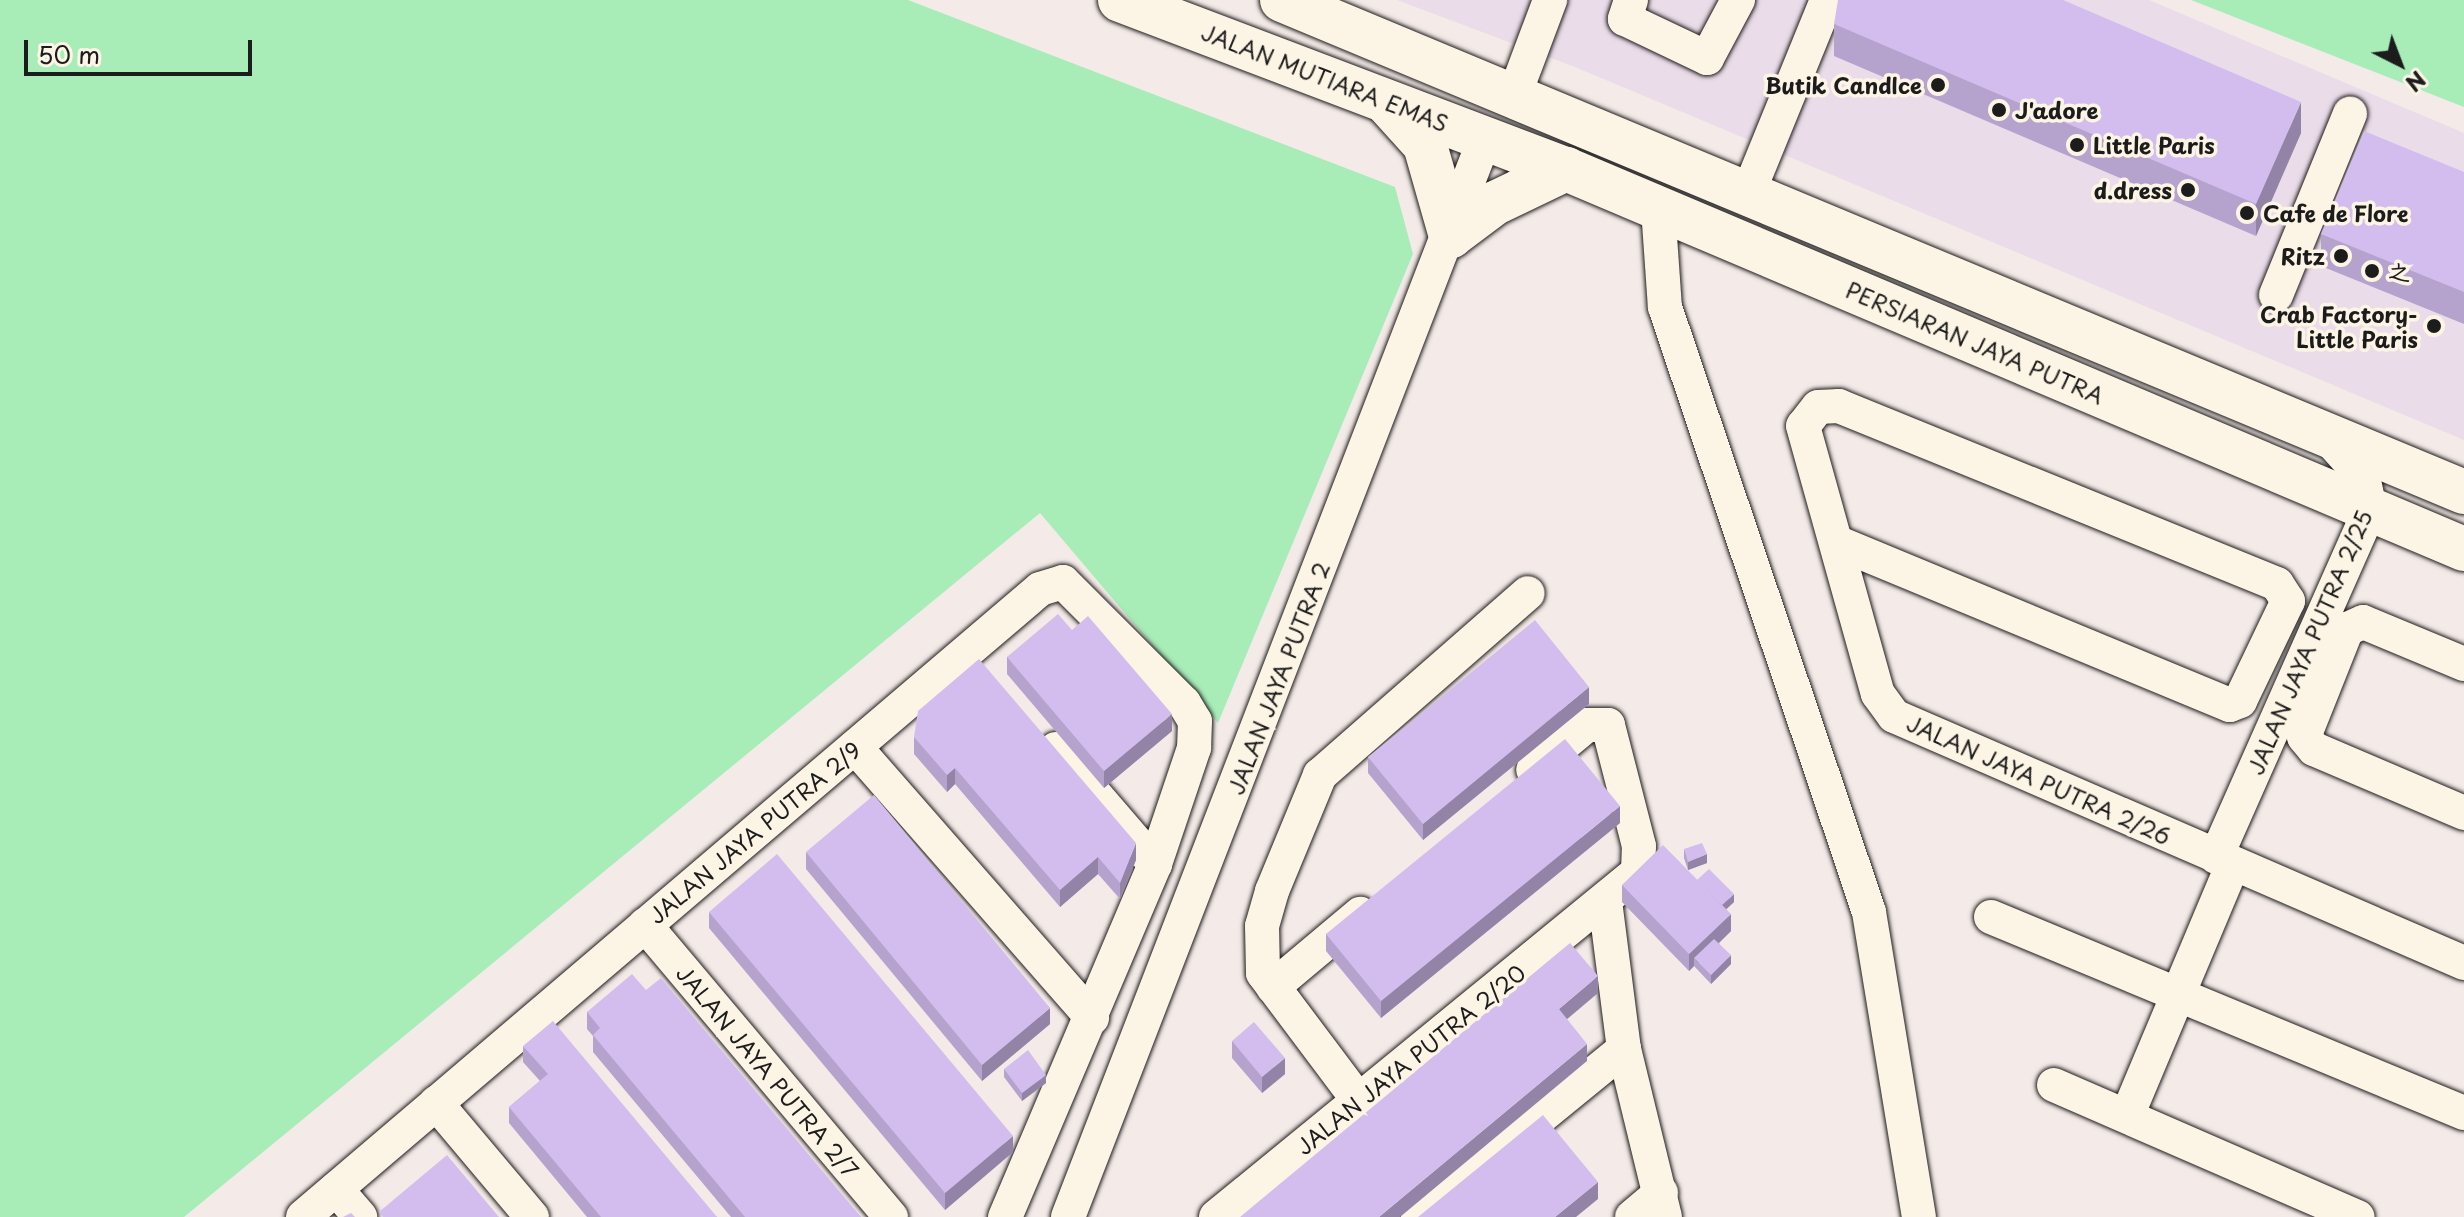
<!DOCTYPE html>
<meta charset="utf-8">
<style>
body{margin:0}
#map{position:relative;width:2464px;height:1217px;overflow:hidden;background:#f4eae7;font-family:"Playpen Sans","LXGW WenKai TC",sans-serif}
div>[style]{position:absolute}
.built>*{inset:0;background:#eadce9}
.green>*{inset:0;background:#a8edb8}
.roads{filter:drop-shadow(0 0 2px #1c1c1c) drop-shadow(0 0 2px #1c1c1c)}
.minor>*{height:34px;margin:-17px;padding:0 17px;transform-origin:17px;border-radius:17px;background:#fcf5e5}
.major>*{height:44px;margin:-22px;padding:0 22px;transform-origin:22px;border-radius:22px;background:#fcf5e5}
.wall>*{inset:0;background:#b5a3cd}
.shaded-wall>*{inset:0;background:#9384a7}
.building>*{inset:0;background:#d2bdee}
.dots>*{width:22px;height:22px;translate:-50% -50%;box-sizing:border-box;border:4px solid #fcf5e5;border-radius:50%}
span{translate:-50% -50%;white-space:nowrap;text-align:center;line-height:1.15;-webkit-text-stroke:7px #fcf5e5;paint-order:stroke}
.street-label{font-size:22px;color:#1c1c1c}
.poi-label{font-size:22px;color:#1c1c1c;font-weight:700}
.right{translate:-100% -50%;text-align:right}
.left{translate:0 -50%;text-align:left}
.north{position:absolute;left:2360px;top:24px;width:80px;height:80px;-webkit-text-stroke:6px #fcf5e5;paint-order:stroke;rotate:138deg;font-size:22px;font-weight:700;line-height:32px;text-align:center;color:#1c1c1c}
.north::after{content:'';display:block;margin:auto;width:28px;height:36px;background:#1c1c1c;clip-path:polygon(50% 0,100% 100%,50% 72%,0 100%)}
.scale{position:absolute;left:24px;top:40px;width:228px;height:36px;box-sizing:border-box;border:4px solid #1c1c1c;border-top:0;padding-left:10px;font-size:24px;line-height:28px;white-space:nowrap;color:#1c1c1c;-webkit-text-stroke:6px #fcf5e5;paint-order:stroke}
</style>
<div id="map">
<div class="built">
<i style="clip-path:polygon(1397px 0,2149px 0,2464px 133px,2464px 440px,1575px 67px)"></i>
</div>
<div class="green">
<i style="clip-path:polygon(0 0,908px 0,1395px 187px,1413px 254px,1218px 723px,1040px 513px,184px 1217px,0 1217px)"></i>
<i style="clip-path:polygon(2191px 0,2464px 0,2464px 107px)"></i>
</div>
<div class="roads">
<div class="minor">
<i style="left:1631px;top:0;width:20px;rotate:108deg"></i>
<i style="left:1625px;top:19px;width:91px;rotate:25.4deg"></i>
<i style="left:1707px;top:58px;width:66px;rotate:-61.9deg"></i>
<i style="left:1514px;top:96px;width:103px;rotate:-69.4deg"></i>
<i style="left:1747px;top:196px;width:212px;rotate:-67.8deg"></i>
<i style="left:1658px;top:208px;width:99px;rotate:86deg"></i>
<i style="left:1665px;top:307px;width:638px;rotate:71.37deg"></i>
<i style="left:1869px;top:912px;width:309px;rotate:80.7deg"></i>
<i style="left:2276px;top:295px;width:196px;rotate:-67.8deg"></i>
<i style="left:1836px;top:542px;width:426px;rotate:22.5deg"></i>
<i style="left:2230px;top:705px;width:11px;rotate:-22deg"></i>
<i style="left:2240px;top:701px;width:111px;rotate:-64.4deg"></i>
<i style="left:2288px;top:601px;width:20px;rotate:-123deg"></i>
<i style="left:2277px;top:584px;width:473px;rotate:-157.9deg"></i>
<i style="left:1839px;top:406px;width:21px;rotate:177deg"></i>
<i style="left:1818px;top:407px;width:24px;rotate:128deg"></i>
<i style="left:1803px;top:426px;width:278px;rotate:74.4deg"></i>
<i style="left:1878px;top:694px;width:27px;rotate:54deg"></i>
<i style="left:1894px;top:716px;width:621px;rotate:23.43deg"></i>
<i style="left:2464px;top:664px;width:109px;rotate:-157.4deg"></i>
<i style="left:2363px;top:622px;width:17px;rotate:156deg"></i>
<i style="left:2347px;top:629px;width:116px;rotate:111.7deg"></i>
<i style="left:2304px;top:737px;width:16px;rotate:50deg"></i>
<i style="left:2314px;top:749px;width:163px;rotate:23.1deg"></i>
<i style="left:855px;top:747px;width:360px;rotate:48.8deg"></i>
<i style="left:1056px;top:749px;width:152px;rotate:49.3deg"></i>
<i style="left:2216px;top:857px;width:381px;rotate:-66.1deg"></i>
<i style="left:2370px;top:509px;width:33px;rotate:-102deg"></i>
<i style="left:2363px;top:477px;width:51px;rotate:-131.8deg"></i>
<i style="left:1605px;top:901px;width:149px;rotate:82.7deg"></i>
<i style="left:1624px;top:1049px;width:173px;rotate:76.3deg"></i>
<i style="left:1991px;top:917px;width:512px;rotate:22.51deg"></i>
<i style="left:645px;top:925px;width:382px;rotate:49.9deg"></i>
<i style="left:1273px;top:987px;width:114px;rotate:-40deg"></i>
<i style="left:2054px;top:1085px;width:331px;rotate:23.5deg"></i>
<i style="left:1359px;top:1101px;width:160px;rotate:-126.9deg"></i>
<i style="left:1263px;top:973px;width:47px;rotate:-91.2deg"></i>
<i style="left:1262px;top:926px;width:36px;rotate:-74deg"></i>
<i style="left:1272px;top:891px;width:126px;rotate:-67.5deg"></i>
<i style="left:1320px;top:775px;width:276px;rotate:-41.2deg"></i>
<i style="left:436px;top:1103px;width:149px;rotate:49.9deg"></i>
<i style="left:2127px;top:1116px;width:273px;rotate:-67.2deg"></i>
<i style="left:336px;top:1189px;width:37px;rotate:49deg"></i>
<i style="left:303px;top:1217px;width:968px;rotate:-40.43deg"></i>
<i style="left:1040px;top:589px;width:24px;rotate:-17deg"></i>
<i style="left:1063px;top:582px;width:171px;rotate:45deg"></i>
<i style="left:1184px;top:703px;width:21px;rotate:59deg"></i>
<i style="left:1195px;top:721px;width:27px;rotate:92deg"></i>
<i style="left:1194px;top:748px;width:122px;rotate:108.6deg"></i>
<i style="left:1155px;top:864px;width:384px;rotate:113deg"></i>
<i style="left:1068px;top:1217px;width:1157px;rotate:-68.87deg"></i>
<i style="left:1216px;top:1217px;width:545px;rotate:-39.27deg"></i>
<i style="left:1638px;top:872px;width:26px;rotate:-88deg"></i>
<i style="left:1639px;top:846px;width:125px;rotate:-104.4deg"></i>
<i style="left:1608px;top:725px;width:21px;rotate:180deg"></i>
<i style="left:1587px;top:725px;width:70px;rotate:140.2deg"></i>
<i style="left:1418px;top:1217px;width:266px;rotate:-39.2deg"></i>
<i style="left:1632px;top:1217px;width:38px;rotate:-40deg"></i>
</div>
<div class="major">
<i style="left:1120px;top:0;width:477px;rotate:20.8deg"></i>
<i style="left:1566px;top:169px;width:975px;rotate:22.94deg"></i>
<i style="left:1282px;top:0;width:1280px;rotate:22.6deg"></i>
<i style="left:1387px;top:103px;width:57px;rotate:47.9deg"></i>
<i style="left:1425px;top:145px;width:95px;rotate:74.1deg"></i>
<i style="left:1451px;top:236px;width:55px;rotate:-36.9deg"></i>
<i style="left:1495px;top:203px;width:79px;rotate:-25.6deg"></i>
</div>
</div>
<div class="wall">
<i style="clip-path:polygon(1834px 24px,2301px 133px,2256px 236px,1834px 56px)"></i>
<i style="clip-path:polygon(2464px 172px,2464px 324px,2321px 266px,2321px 234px)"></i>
<i style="clip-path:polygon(1072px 630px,1172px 731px,1104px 788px,1007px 674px,1007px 657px)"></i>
<i style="clip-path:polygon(1589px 704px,1423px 840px,1368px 773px,1368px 757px)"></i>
<i style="clip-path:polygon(914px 737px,1136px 860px,1120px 899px,1098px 874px,1060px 907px,955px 784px,947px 792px,914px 754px)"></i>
<i style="clip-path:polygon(1620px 823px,1381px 1018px,1326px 951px,1326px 934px)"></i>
<i style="clip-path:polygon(1684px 849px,1707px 863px,1688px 870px,1684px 858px)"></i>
<i style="clip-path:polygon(806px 852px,1050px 1024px,982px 1081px,806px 869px)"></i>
<i style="clip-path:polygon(1697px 880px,1734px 902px,1726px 909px,1731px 931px,1719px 943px,1731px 964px,1711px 984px,1694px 966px,1689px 971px,1622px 902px,1622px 885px)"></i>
<i style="clip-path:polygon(709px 912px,1013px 1152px,945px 1210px,709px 928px)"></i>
<i style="clip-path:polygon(646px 990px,861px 1217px,731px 1217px,593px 1052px,593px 1036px,587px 1029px,587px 1012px)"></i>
<i style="clip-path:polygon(1232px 1041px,1285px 1074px,1262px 1093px,1232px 1058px)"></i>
<i style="clip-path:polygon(523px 1046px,717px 1217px,587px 1217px,509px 1123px,509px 1107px,540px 1081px,523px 1062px)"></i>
<i style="clip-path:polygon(1004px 1069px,1046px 1083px,1022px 1101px,1004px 1077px)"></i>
</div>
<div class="shaded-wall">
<i style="clip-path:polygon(2301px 102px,2301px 133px,2256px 236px,2256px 204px)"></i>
<i style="clip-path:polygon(1589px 687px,1589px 704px,1423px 840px,1423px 824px)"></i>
<i style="clip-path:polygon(1172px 714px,1172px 731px,1104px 788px,1104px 771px)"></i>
<i style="clip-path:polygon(955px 768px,955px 784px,947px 792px,947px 775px)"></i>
<i style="clip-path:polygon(1620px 806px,1620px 823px,1381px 1018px,1381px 1001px)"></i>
<i style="clip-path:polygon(1136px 843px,1136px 860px,1120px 899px,1120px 883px)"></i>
<i style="clip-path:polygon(1707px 854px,1707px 863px,1688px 870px,1688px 862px)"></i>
<i style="clip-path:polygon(1098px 857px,1098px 874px,1060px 907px,1060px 890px)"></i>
<i style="clip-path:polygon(1734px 894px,1734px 902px,1718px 917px,1718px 909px)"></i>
<i style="clip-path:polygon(1731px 914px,1731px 931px,1698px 963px,1694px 958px,1694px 966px,1689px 971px,1689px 954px)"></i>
<i style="clip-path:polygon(1731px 955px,1731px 964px,1711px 984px,1711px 975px)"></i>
<i style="clip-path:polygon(1598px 976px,1598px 993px,1559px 1026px,1559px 1009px)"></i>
<i style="clip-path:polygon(1050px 1008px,1050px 1024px,982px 1081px,982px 1065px)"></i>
<i style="clip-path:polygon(1587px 1044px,1587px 1061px,1400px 1217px,1379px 1217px)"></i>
<i style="clip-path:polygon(1285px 1058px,1285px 1074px,1262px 1093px,1262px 1077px)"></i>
<i style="clip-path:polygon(1046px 1075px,1046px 1083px,1022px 1101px,1022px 1093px)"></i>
<i style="clip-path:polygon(1013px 1136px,1013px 1152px,945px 1210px,945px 1193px)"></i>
<i style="clip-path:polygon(1598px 1182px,1598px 1199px,1576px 1217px,1555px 1217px)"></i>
</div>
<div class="building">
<i style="clip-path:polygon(1838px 0,2063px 0,2301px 102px,2256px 204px,1834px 24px)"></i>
<i style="clip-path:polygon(2364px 131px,2464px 172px,2464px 292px,2321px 234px)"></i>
<i style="clip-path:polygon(1058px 614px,1072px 630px,1088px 616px,1172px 714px,1104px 771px,1007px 657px)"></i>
<i style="clip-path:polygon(1535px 620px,1589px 687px,1423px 824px,1368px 757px)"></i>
<i style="clip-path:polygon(979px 659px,1136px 843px,1120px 883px,1098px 857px,1060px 890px,955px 768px,947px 775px,914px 737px,918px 711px)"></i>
<i style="clip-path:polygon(1565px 739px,1620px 806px,1381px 1001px,1326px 934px)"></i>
<i style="clip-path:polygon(874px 795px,1050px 1008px,982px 1065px,806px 852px)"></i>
<i style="clip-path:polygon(1702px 843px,1707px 854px,1688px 862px,1684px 849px)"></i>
<i style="clip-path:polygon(1663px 845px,1731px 914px,1689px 954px,1622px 885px)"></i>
<i style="clip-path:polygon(777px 854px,1013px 1136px,945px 1193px,709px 912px)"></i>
<i style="clip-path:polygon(1709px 869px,1734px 894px,1722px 905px,1697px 880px)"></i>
<i style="clip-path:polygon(1714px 939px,1731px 955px,1711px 975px,1694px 958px)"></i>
<i style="clip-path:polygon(1570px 943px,1598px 976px,1559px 1009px,1587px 1044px,1379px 1217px,1240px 1217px)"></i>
<i style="clip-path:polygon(632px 974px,646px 990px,661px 978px,861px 1217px,745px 1217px,593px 1035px,600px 1028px,587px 1012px)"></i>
<i style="clip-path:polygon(553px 1021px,717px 1217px,601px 1217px,509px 1107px,548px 1074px,523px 1046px)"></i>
<i style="clip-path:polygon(1254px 1022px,1285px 1058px,1262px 1077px,1232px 1041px)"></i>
<i style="clip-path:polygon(1028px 1050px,1046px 1075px,1022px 1093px,1004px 1069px)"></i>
<i style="clip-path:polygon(1543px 1115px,1598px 1182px,1555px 1217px,1418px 1217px)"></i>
<i style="clip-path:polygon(447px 1155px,499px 1217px,383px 1217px,379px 1212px)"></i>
<i style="clip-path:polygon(351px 1213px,355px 1217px,343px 1217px)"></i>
</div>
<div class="dots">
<i style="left:1938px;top:85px;background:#1c1c1c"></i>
<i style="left:1999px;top:110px;background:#1c1c1c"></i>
<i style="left:2077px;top:145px;background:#1c1c1c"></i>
<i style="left:2188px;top:190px;background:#1c1c1c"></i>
<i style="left:2247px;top:213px;background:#1c1c1c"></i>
<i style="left:2341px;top:256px;background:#1c1c1c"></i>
<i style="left:2372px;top:271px;background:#1c1c1c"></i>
<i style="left:2434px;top:326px;background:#1c1c1c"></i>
</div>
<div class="street-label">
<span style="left:1325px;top:77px;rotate:21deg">JALAN MUTIARA EMAS</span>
<span style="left:1975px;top:342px;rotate:23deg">PERSIARAN JAYA PUTRA</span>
<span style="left:2309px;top:642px;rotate:-67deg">JALAN JAYA PUTRA 2/25</span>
<span style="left:1278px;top:678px;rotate:-69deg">JALAN JAYA PUTRA 2</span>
<span style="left:2039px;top:779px;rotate:24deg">JALAN JAYA PUTRA 2/26</span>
<span style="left:754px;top:832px;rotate:-40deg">JALAN JAYA PUTRA 2/9</span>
<span style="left:1410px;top:1059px;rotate:-39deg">JALAN JAYA PUTRA 2/20</span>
<span style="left:768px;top:1071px;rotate:50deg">JALAN JAYA PUTRA 2/7</span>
</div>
<div class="poi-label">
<span class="right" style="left:1922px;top:85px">Butik CandIce</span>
<span class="left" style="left:2015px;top:110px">J'adore</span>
<span class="left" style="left:2093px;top:145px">Little Paris</span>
<span class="right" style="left:2172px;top:190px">d.dress</span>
<span class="left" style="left:2263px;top:213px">Cafe de Flore</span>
<span class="right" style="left:2325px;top:256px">Ritz</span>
<span class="left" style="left:2388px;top:271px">之</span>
<span class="right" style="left:2418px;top:326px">Crab Factory-<br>Little Paris</span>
</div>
<div class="north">N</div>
<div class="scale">50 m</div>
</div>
